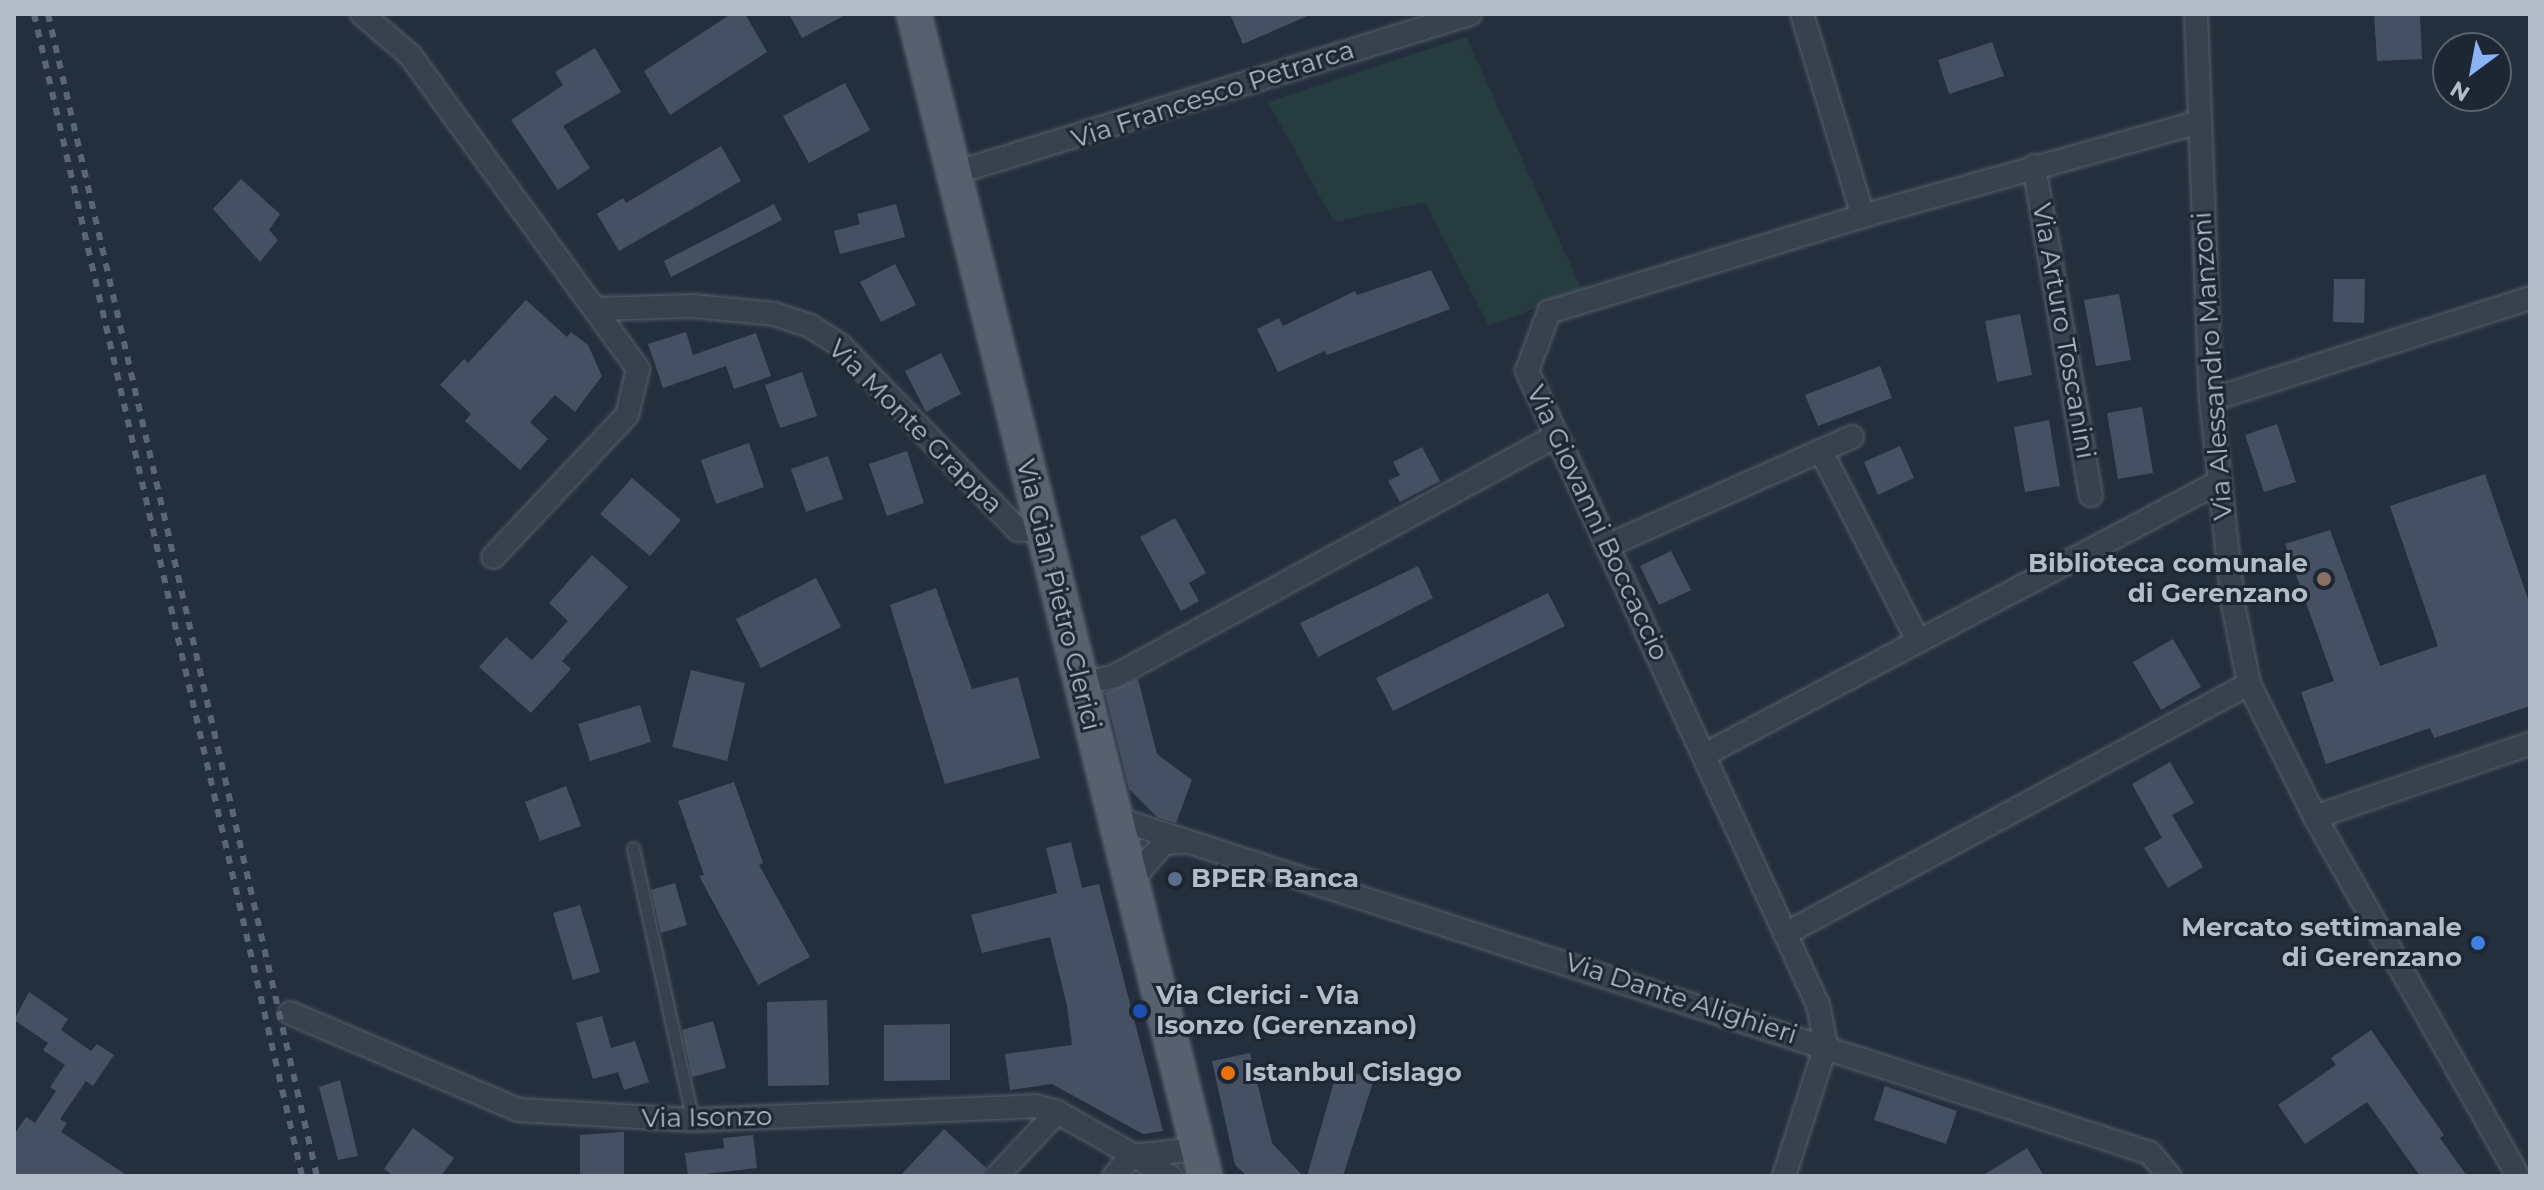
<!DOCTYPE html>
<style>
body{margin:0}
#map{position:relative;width:2544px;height:1190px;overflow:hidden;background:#242f3e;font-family:Montserrat,sans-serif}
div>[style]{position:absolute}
.green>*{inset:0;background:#263c3f}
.building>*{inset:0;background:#455162}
.roads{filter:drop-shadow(0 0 2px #565f6c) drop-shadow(0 0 2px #565f6c)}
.service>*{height:11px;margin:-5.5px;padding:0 5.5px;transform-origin:5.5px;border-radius:5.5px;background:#38414e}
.minor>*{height:22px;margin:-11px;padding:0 11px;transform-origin:11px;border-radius:11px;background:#38414e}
.primary>*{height:34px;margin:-17px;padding:0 17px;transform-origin:17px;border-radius:17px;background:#56606e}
.rail>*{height:6px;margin-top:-3px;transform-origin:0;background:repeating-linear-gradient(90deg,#5a6575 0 8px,transparent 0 16px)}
.dots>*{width:22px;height:22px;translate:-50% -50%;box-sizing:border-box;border:4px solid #1d2633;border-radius:50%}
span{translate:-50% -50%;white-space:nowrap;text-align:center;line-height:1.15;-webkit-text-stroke:6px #1d2633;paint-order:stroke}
.street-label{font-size:26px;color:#b4bcc9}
.poi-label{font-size:26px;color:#b4bcc9;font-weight:700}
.right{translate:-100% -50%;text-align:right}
.left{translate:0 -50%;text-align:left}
.frame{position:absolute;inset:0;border:16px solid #b4bcc9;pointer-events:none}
.north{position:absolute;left:2432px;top:32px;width:80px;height:80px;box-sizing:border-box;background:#1d2633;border:2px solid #59626f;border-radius:50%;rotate:212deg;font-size:22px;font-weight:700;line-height:32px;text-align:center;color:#b4bcc9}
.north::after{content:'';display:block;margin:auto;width:28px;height:36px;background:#8ab4f8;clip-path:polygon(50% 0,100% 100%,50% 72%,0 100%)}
</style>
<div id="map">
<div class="green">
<i style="clip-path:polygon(1466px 37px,1582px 290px,1489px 326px,1425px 202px,1334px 222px,1268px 102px)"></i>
</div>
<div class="building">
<i style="clip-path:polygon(731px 14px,745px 14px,767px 52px,670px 115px,644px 71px)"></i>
<i style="clip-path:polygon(789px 14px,847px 14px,802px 38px)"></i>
<i style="clip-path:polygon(1230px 14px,1312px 14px,1243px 44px)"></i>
<i style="clip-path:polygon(2374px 14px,2420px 14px,2422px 59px,2377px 61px)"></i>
<i style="clip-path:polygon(1992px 42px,2004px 76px,1949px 94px,1938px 60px)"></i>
<i style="clip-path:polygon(595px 48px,621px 92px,563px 126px,590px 168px,558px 190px,511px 120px,563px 85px,555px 72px)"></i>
<i style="clip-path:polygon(845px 83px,870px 130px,809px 163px,783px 116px)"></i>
<i style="clip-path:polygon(721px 146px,741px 181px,619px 251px,597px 214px,623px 198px,626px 203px)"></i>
<i style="clip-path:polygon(241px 179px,280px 214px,269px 230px,278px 240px,260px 262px,213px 209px)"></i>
<i style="clip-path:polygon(774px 204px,782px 220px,671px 277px,664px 261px)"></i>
<i style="clip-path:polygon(896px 204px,905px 237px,840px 254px,834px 231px,860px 224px,857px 214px)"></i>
<i style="clip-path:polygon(895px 264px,916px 305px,881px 322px,860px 282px)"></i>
<i style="clip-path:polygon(1431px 270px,1450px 309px,1327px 355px,1325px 351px,1278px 372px,1257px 329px,1279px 318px,1283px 326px,1355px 291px,1357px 295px)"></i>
<i style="clip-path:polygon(2334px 279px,2365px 279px,2364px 323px,2333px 322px)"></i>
<i style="clip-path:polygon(2119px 294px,2131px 360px,2096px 366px,2084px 300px)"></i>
<i style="clip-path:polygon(526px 300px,567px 337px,571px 332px,588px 345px,602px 376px,575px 412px,555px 395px,530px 422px,548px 439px,520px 470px,465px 421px,471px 414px,440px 385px,464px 359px,468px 363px)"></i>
<i style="clip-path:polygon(2020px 314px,2032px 375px,1997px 382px,1985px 321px)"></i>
<i style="clip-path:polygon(686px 332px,693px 355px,756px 333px,771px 376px,734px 389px,726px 366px,663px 388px,648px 344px)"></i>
<i style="clip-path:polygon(941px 353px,961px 394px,926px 412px,905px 371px)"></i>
<i style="clip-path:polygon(1880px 366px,1892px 398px,1818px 426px,1805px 395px)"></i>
<i style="clip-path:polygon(802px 372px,817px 416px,780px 428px,765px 385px)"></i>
<i style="clip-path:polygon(2142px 407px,2153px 473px,2118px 479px,2107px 413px)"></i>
<i style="clip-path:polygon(2049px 420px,2060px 486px,2025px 492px,2014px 427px)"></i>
<i style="clip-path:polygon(2277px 424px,2296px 482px,2264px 492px,2245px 435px)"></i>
<i style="clip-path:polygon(749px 443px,764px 487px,716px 504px,701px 460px)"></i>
<i style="clip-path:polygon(1900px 446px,1914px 478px,1878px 495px,1864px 462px)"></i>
<i style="clip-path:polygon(1422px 447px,1440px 481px,1400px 502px,1388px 481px,1400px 475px,1393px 462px)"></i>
<i style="clip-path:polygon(907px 451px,924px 503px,887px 516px,869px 464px)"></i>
<i style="clip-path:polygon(828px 456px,843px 499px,806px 512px,791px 469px)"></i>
<i style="clip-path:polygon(2485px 474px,2530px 605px,2530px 706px,2434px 738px,2430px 728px,2326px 764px,2301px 692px,2334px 681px,2285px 544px,2330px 530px,2380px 666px,2438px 646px,2390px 506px)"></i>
<i style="clip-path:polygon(632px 478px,681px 520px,650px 556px,600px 514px)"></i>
<i style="clip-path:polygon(1175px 518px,1206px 573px,1189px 583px,1199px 601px,1181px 611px,1140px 537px)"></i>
<i style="clip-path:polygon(1671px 551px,1691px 590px,1659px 605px,1640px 566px)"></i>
<i style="clip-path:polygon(592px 555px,628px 587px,562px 661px,571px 669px,531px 713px,479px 667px,506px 637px,532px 660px,568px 621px,549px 603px)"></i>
<i style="clip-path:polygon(1418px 566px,1433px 598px,1318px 657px,1300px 623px)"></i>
<i style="clip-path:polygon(816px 578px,841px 627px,761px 668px,736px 619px)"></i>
<i style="clip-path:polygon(936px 588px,972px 689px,1018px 677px,1040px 758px,945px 784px,890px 605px)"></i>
<i style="clip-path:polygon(1548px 593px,1565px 626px,1393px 711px,1376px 678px)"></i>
<i style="clip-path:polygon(2173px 639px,2201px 687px,2161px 710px,2133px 662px)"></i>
<i style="clip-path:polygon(691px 670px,745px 683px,727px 761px,672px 747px)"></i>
<i style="clip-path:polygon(1138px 679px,1157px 754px,1192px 780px,1176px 823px,1157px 817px,1129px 789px,1105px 693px)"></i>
<i style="clip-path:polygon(640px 705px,651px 742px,590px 761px,578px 724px)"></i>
<i style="clip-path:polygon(2170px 762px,2194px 803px,2172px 815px,2203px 867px,2168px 888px,2144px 848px,2162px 838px,2132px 784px)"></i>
<i style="clip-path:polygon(734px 782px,763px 863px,759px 865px,810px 957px,758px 985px,699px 876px,704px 875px,678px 801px)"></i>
<i style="clip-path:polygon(566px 786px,581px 826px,540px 841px,525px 802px)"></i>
<i style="clip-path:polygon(1071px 842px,1082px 888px,1099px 884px,1163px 1131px,1143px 1134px,1052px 1084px,1010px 1090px,1005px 1054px,1072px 1045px,1067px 1006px,1050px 937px,982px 953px,971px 915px,1057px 893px,1046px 848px)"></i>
<i style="clip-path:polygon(675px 883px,687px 925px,661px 933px,651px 890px)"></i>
<i style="clip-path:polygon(580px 905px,600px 972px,573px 980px,553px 913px)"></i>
<i style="clip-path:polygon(29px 992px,68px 1019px,61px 1030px,91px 1051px,97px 1044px,114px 1055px,93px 1086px,86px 1081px,60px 1119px,67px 1123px,61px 1132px,128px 1176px,14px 1176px,14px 1135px,26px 1117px,35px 1123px,56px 1091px,50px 1087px,65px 1065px,43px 1050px,48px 1043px,14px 1020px)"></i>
<i style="clip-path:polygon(827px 1000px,829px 1085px,768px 1086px,767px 1002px)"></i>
<i style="clip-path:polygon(602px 1016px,611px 1048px,635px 1041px,649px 1082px,624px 1090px,618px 1072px,593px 1079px,576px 1023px)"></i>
<i style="clip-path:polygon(713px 1021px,726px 1068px,692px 1077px,682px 1030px)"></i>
<i style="clip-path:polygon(950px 1024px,950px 1080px,884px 1081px,884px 1025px)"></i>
<i style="clip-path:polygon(2371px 1030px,2444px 1135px,2440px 1138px,2467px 1176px,2420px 1176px,2367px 1102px,2305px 1144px,2278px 1105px,2336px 1065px,2331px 1058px)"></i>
<i style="clip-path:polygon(1250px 1053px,1272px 1143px,1303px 1176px,1247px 1176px,1235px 1165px,1212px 1061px)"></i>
<i style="clip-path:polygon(1338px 1068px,1374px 1079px,1343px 1176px,1307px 1176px)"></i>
<i style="clip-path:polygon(340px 1080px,358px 1156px,338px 1160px,319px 1087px)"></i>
<i style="clip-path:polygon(1885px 1086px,1957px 1111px,1946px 1144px,1874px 1120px)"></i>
<i style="clip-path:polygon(413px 1128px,454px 1158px,441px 1176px,394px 1176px,384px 1169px)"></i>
<i style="clip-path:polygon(944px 1129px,986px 1168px,983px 1176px,900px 1176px)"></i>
<i style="clip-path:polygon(624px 1132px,624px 1176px,580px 1176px,580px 1135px)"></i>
<i style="clip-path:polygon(753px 1135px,757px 1168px,688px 1176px,685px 1153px,724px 1148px,723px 1138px)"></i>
<i style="clip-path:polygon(2027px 1148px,2044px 1176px,1982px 1176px)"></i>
</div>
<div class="roads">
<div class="service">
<i style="left:633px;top:848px;width:279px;rotate:77.6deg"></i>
</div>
<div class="minor">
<i style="left:362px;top:14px;width:63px;rotate:40.5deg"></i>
<i style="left:410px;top:55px;width:388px;rotate:54deg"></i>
<i style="left:638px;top:369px;width:47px;rotate:103.4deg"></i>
<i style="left:627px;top:415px;width:195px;rotate:133.3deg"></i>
<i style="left:1802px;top:14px;width:211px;rotate:73.2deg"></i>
<i style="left:2196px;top:14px;width:386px;rotate:87.8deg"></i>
<i style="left:2211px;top:400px;width:205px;rotate:83.8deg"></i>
<i style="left:2233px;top:604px;width:82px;rotate:78.7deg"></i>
<i style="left:2249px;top:684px;width:148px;rotate:63.6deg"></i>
<i style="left:2315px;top:817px;width:412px;rotate:60.5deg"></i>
<i style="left:2034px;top:166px;width:334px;rotate:80.2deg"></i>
<i style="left:955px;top:173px;width:539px;rotate:-17.16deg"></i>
<i style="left:597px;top:309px;width:96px;rotate:-1.8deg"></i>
<i style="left:693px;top:306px;width:81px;rotate:5.6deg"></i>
<i style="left:774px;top:314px;width:38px;rotate:18deg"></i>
<i style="left:810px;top:326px;width:36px;rotate:32deg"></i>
<i style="left:840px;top:345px;width:257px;rotate:46.1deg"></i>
<i style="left:1018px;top:530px;width:23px"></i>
<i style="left:2211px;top:400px;width:335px;rotate:-17.7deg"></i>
<i style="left:1821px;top:451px;width:211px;rotate:62.9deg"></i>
<i style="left:1607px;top:546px;width:268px;rotate:-24deg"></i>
<i style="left:1081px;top:684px;width:35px;rotate:-13deg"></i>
<i style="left:1115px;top:676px;width:502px;rotate:-28.56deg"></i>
<i style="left:1704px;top:755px;width:581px;rotate:-27.93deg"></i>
<i style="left:2315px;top:817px;width:227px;rotate:-18.8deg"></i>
<i style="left:1115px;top:818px;width:1088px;rotate:17.94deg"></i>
<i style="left:2150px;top:1153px;width:30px;rotate:50deg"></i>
<i style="left:1130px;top:882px;width:52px;rotate:-48.9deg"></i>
<i style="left:1164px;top:843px;width:18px;rotate:-3deg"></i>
<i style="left:1785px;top:934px;width:527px;rotate:-28.32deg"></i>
<i style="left:290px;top:1013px;width:249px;rotate:23deg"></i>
<i style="left:519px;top:1110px;width:174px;rotate:3.3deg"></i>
<i style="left:693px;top:1120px;width:342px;rotate:-2.3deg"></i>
<i style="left:1035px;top:1106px;width:23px;rotate:15deg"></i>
<i style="left:1057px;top:1112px;width:130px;rotate:29.5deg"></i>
<i style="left:1132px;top:1156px;width:66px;rotate:-6.1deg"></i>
<i style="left:997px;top:1176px;width:88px;rotate:-46.8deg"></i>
<i style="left:1114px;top:1176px;width:27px;rotate:-48deg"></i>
<i style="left:1784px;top:1176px;width:138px;rotate:-72.2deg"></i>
<i style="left:1826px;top:1045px;width:41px;rotate:-101.3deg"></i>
<i style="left:1818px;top:1005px;width:698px;rotate:-114.65deg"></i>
<i style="left:1527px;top:371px;width:63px;rotate:-69.6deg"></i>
<i style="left:1549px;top:312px;width:328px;rotate:-17deg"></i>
<i style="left:1863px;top:216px;width:349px;rotate:-15.6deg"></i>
</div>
<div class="primary">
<i style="left:914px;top:14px;width:1198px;rotate:75.94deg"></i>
</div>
</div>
<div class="rail">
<i style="left:34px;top:14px;width:1193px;rotate:77.01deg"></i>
<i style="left:48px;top:14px;width:1193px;rotate:76.97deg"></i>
</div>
<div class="dots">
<i style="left:2324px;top:579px;background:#8d6e63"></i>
<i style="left:1175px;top:879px;background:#5c6f8a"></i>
<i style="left:2478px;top:943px;background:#3f7fe0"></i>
<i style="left:1140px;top:1011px;background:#1a4fb4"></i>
<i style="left:1228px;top:1073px;background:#e8710a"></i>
</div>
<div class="street-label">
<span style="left:1213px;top:95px;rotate:-18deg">Via Francesco Petrarca</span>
<span style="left:2063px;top:331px;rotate:80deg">Via Arturo Toscanini</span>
<span style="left:2213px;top:366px;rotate:-94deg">Via Alessandro Manzoni</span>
<span style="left:915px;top:427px;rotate:45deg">Via Monte Grappa</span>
<span style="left:1597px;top:523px;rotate:65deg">Via Giovanni Boccaccio</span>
<span style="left:1058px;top:595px;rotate:76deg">Via Gian Pietro Clerici</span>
<span style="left:1681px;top:999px;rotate:18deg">Via Dante Alighieri</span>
<span style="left:707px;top:1118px;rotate:-1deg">Via Isonzo</span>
</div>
<div class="poi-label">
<span class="right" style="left:2308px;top:579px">Biblioteca comunale<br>di Gerenzano</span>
<span class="left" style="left:1191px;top:879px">BPER Banca</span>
<span class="right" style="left:2462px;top:943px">Mercato settimanale<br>di Gerenzano</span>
<span class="left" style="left:1156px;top:1011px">Via Clerici - Via<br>Isonzo (Gerenzano)</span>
<span class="left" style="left:1244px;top:1073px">Istanbul Cislago</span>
</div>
<div class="frame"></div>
<div class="north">N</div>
</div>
